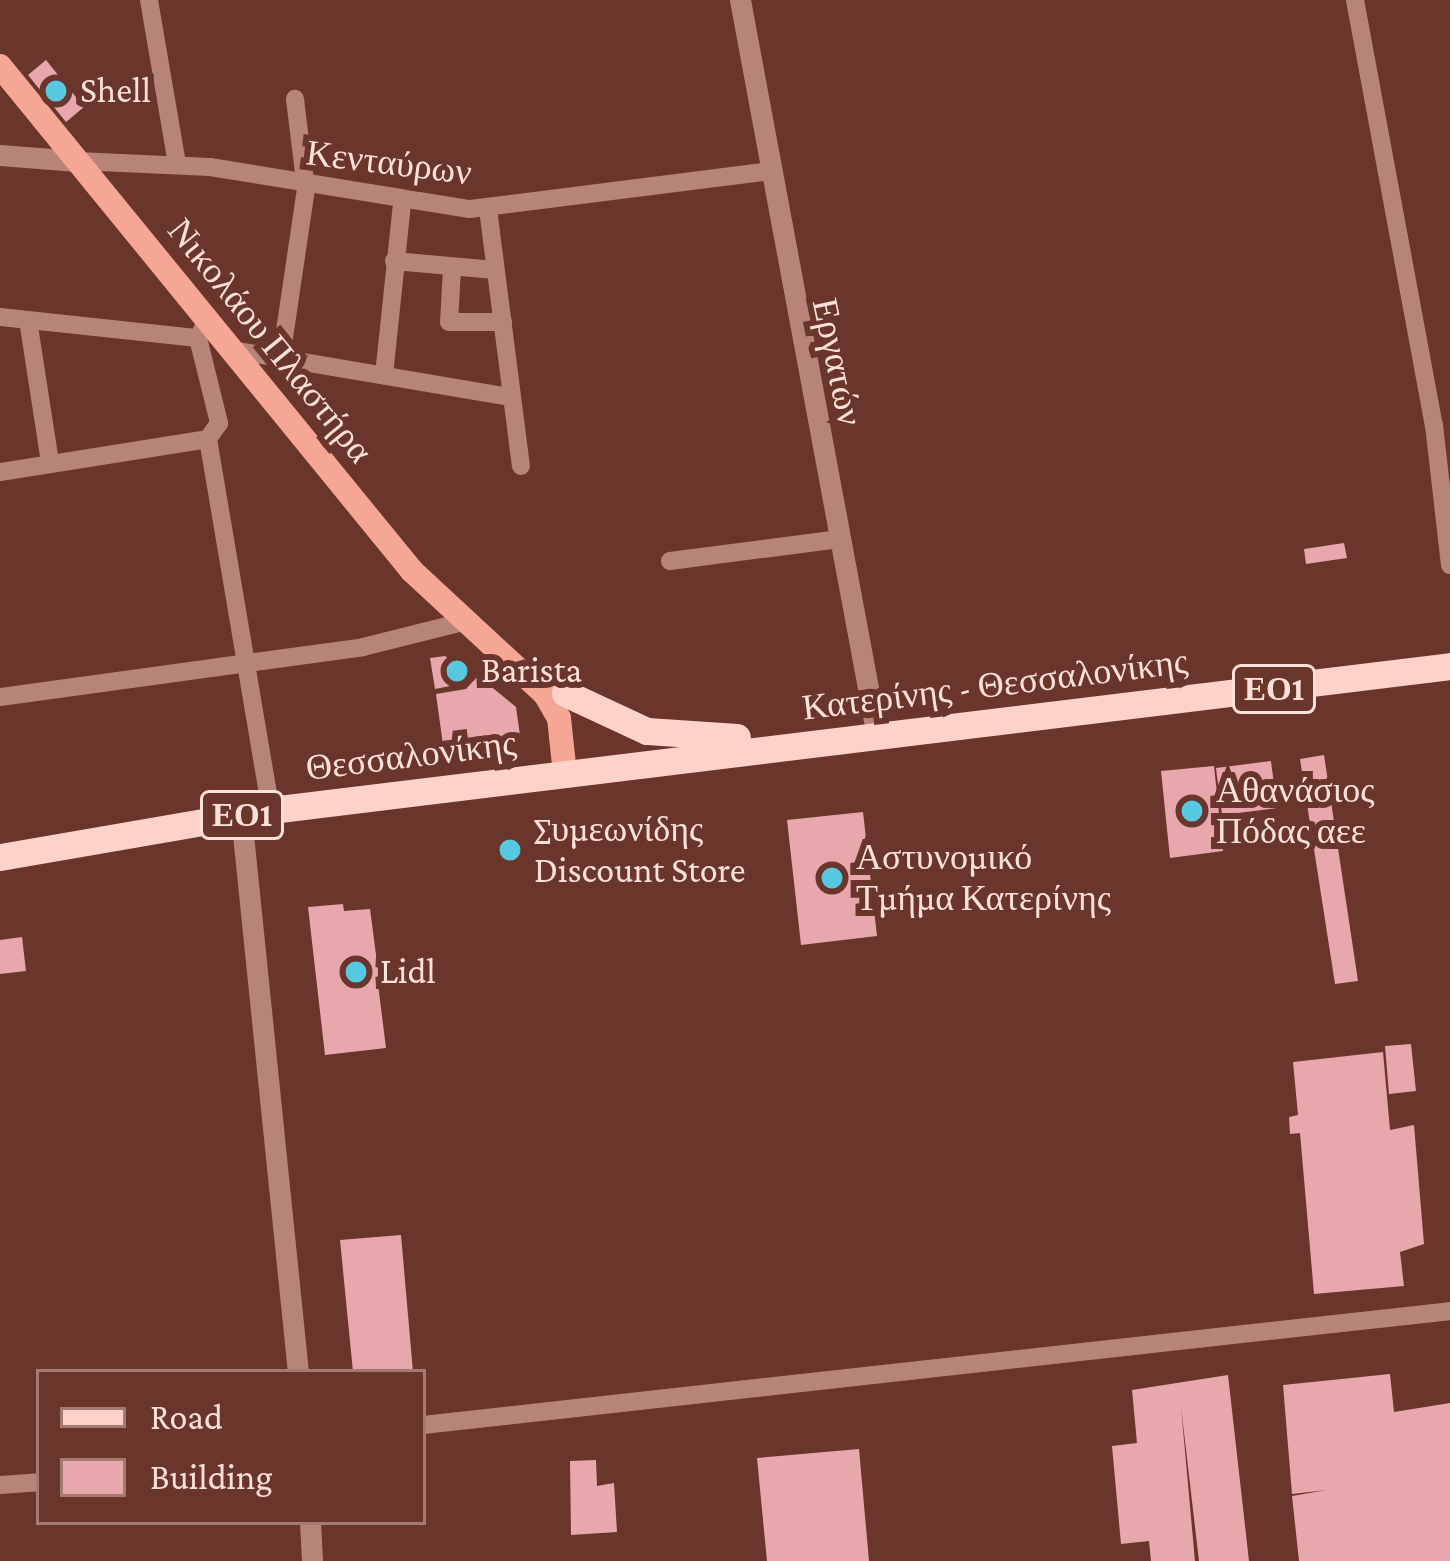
<!DOCTYPE html>
<meta charset="utf-8">
<style>
body{margin:0}
#map{position:relative;width:1450px;height:1561px;overflow:hidden;background:#6a352a;font-family:"Crimson Pro",serif}
div>[style]{position:absolute}
.building>*{inset:0;background:#e8a7ad}
.minor>*{height:18px;margin:-9px;padding:0 9px;transform-origin:9px;border-radius:9px;background:#b78479}
.tertiary>*{height:21px;margin:-10.5px;padding:0 10.5px;transform-origin:10.5px;border-radius:10.5px;background:#b78479}
.secondary>*{height:24px;margin:-12px;padding:0 12px;transform-origin:12px;border-radius:12px;background:#f6a694}
.primary>*{height:27px;margin:-13.5px;padding:0 13.5px;transform-origin:13.5px;border-radius:13.5px;background:#fdd3c9}
.dots>*{width:33px;height:33px;translate:-50% -50%;box-sizing:border-box;border:6px solid #6a352a;border-radius:50%}
span{translate:-50% -50%;white-space:nowrap;text-align:center;line-height:1.15;-webkit-text-stroke:12px #6a352a;paint-order:stroke}
.shield-label span{padding:3px 9px;background:#6a352a;border:3px solid;border-radius:9px;-webkit-text-stroke-width:0}
.shield-label{font-size:33px;color:#fce1db;font-weight:700}
.poi-label{font-size:36px;color:#fce1db}
.left{translate:0 -50%;text-align:left}
.street-label{font-size:36px;color:#fce1db}
.legend{position:absolute;left:36px;top:1369px;width:390px;height:156px;box-sizing:border-box;background:#6a352a;border:3px solid #a47a71;margin:0;padding:15px 21px;list-style:none;font-size:36px;color:#fce1db}
.legend li{display:flex;align-items:center;gap:24px;height:60px}
.legend b{width:60px;border:3px solid #a47a71}
</style>
<div id="map">
<div class="building">
<i style="clip-path:polygon(46px 60px,84px 107px,66px 122px,28px 75px)"></i>
<i style="clip-path:polygon(1344px 543px,1347px 558px,1306px 564px,1304px 549px)"></i>
<i style="clip-path:polygon(445px 656px,463px 670px,455px 685px,435px 689px,430px 658px)"></i>
<i style="clip-path:polygon(478px 676px,516px 707px,520px 735px,443px 745px,436px 694px,466px 689px)"></i>
<i style="clip-path:polygon(1324px 755px,1358px 981px,1335px 984px,1300px 759px)"></i>
<i style="clip-path:polygon(1271px 761px,1277px 808px,1222px 815px,1216px 768px)"></i>
<i style="clip-path:polygon(1214px 766px,1223px 851px,1170px 858px,1161px 771px)"></i>
<i style="clip-path:polygon(863px 812px,877px 936px,801px 945px,787px 820px)"></i>
<i style="clip-path:polygon(343px 904px,344px 911px,370px 909px,377px 962px,396px 960px,398px 982px,378px 984px,386px 1048px,325px 1055px,308px 907px)"></i>
<i style="clip-path:polygon(22px 937px,26px 971px,0 974px,0 940px)"></i>
<i style="clip-path:polygon(1411px 1044px,1416px 1091px,1389px 1094px,1385px 1046px)"></i>
<i style="clip-path:polygon(1383px 1052px,1390px 1130px,1414px 1125px,1424px 1244px,1400px 1252px,1404px 1286px,1314px 1294px,1300px 1133px,1290px 1134px,1289px 1117px,1298px 1115px,1293px 1062px)"></i>
<i style="clip-path:polygon(401px 1235px,413px 1372px,353px 1372px,340px 1240px)"></i>
<i style="clip-path:polygon(1390px 1374px,1394px 1412px,1450px 1403px,1450px 1561px,1299px 1561px,1292px 1496px,1327px 1490px,1292px 1494px,1283px 1385px)"></i>
<i style="clip-path:polygon(1228px 1375px,1249px 1561px,1199px 1561px,1181px 1407px,1195px 1561px,1151px 1561px,1149px 1541px,1121px 1544px,1112px 1446px,1137px 1443px,1132px 1390px)"></i>
<i style="clip-path:polygon(859px 1449px,869px 1561px,767px 1561px,757px 1458px)"></i>
<i style="clip-path:polygon(596px 1460px,597px 1486px,614px 1483px,617px 1532px,571px 1535px,570px 1461px)"></i>
</div>
<div class="minor">
<i style="left:149px;top:0;width:165px;rotate:80.3deg"></i>
<i style="left:1355px;top:0;width:432px;rotate:79.5deg"></i>
<i style="left:1434px;top:425px;width:141px;rotate:83.5deg"></i>
<i style="left:77px;top:161px;width:133px;rotate:2.6deg"></i>
<i style="left:210px;top:167px;width:263px;rotate:9.2deg"></i>
<i style="left:470px;top:209px;width:301px;rotate:-7.2deg"></i>
<i style="left:488px;top:209px;width:259px;rotate:82.7deg"></i>
<i style="left:394px;top:261px;width:101px;rotate:5.1deg"></i>
<i style="left:452px;top:269px;width:53px;rotate:93.2deg"></i>
<i style="left:449px;top:322px;width:54px"></i>
<i style="left:0;top:317px;width:199px;rotate:6.1deg"></i>
<i style="left:198px;top:338px;width:20px;rotate:-63deg"></i>
<i style="left:28px;top:320px;width:144px;rotate:81.2deg"></i>
<i style="left:198px;top:338px;width:88px;rotate:76.1deg"></i>
<i style="left:219px;top:423px;width:19px;rotate:125deg"></i>
<i style="left:232px;top:350px;width:283px;rotate:9.6deg"></i>
<i style="left:281px;top:358px;width:171px;rotate:-81.6deg"></i>
<i style="left:306px;top:189px;width:91px;rotate:-97deg"></i>
<i style="left:384px;top:375px;width:173px;rotate:-84deg"></i>
<i style="left:208px;top:439px;width:376px;rotate:80.4deg"></i>
<i style="left:0;top:472px;width:211px;rotate:-9deg"></i>
<i style="left:670px;top:561px;width:171px;rotate:-7.4deg"></i>
<i style="left:0;top:697px;width:366px;rotate:-7.8deg"></i>
<i style="left:363px;top:647px;width:103px;rotate:-14deg"></i>
<i style="left:423px;top:1425px;width:1033px;rotate:-6.33deg"></i>
<i style="left:0;top:1485px;width:39px;rotate:-4deg"></i>
</div>
<div class="tertiary">
<i style="left:740px;top:0;width:749px;rotate:79.46deg"></i>
<i style="left:0;top:155px;width:77px;rotate:4.5deg"></i>
<i style="left:241px;top:815px;width:560px;rotate:84.16deg"></i>
<i style="left:310px;top:1522px;width:39px;rotate:87deg"></i>
</div>
<div class="secondary">
<i style="left:0;top:66px;width:652px;rotate:50.79deg"></i>
<i style="left:412px;top:571px;width:181px;rotate:42.8deg"></i>
<i style="left:545px;top:694px;width:28px;rotate:60deg"></i>
<i style="left:559px;top:718px;width:56px;rotate:83.9deg"></i>
</div>
<div class="primary">
<i style="left:565px;top:693px;width:90px;rotate:24.9deg"></i>
<i style="left:647px;top:731px;width:90px;rotate:3.8deg"></i>
<i style="left:0;top:857px;width:275px;rotate:-9.8deg"></i>
<i style="left:271px;top:810px;width:1188px;rotate:-6.96deg"></i>
</div>
<div class="dots">
<i style="left:56px;top:91px;background:#56c9e0"></i>
<i style="left:457px;top:671px;background:#56c9e0"></i>
<i style="left:1192px;top:811px;background:#56c9e0"></i>
<i style="left:510px;top:850px;background:#56c9e0"></i>
<i style="left:832px;top:878px;background:#56c9e0"></i>
<i style="left:356px;top:972px;background:#56c9e0"></i>
</div>
<div class="shield-label">
<span style="left:1274px;top:689px">ΕΟ1</span>
<span style="left:242px;top:815px">ΕΟ1</span>
</div>
<div class="poi-label">
<span class="left" style="left:80px;top:91px">Shell</span>
<span class="left" style="left:481px;top:671px">Barista</span>
<span class="left" style="left:1216px;top:811px">Αθανάσιος<br>Πόδας αεε</span>
<span class="left" style="left:534px;top:850px">Συμεωνίδης<br>Discount Store</span>
<span class="left" style="left:856px;top:878px">Αστυνομικό<br>Τμήμα Κατερίνης</span>
<span class="left" style="left:380px;top:972px">Lidl</span>
</div>
<div class="street-label">
<span style="left:389px;top:163px;rotate:7deg">Κενταύρων</span>
<span style="left:270px;top:341px;rotate:51deg">Νικολάου Πλαστήρα</span>
<span style="left:837px;top:362px;rotate:78deg">Εργατών</span>
<span style="left:995px;top:685px;rotate:-7deg">Κατερίνης - Θεσσαλονίκης</span>
<span style="left:411px;top:756px;rotate:-7deg">Θεσσαλονίκης</span>
</div>
<ul class="legend">
<li><b style="height:15px;background:#fdd3c9"></b>Road</li>
<li><b style="height:33px;background:#e8a7ad"></b>Building</li>
</ul>
</div>
